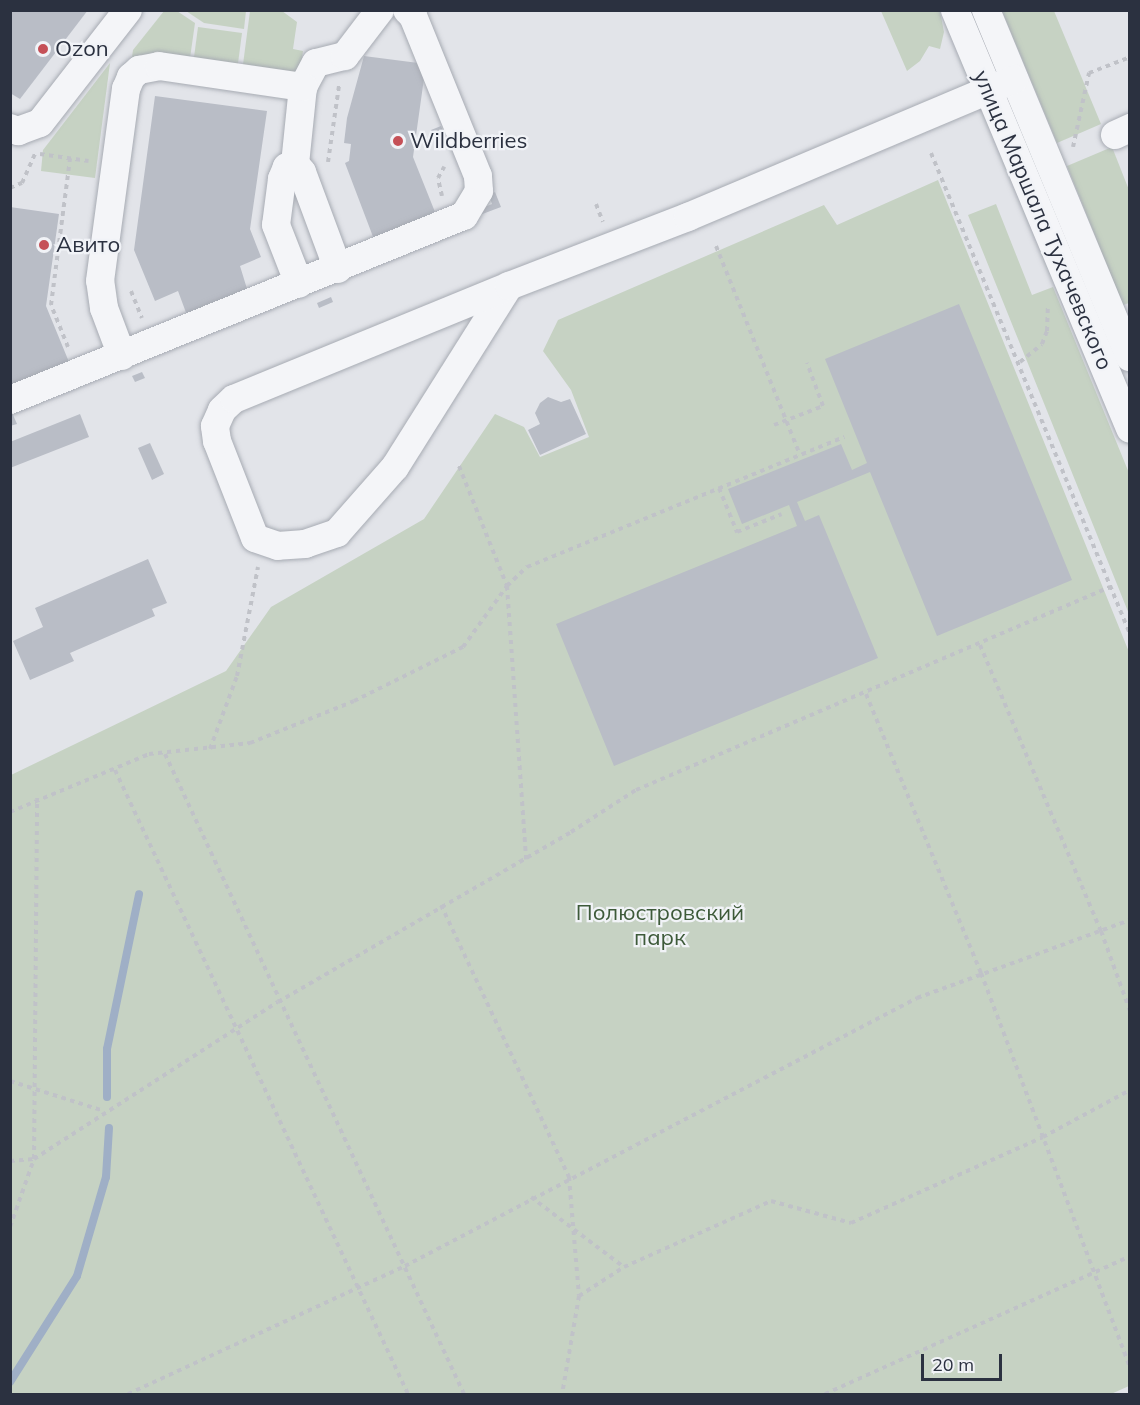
<!DOCTYPE html>
<meta charset="utf-8">
<style>
body{margin:0}
#map{position:relative;width:1140px;height:1405px;overflow:hidden;background:#e2e4e9;font-family:Mulish,sans-serif}
div>[style]{position:absolute}
.green>*{inset:0;background:#c6d2c3}
.stream>*{height:8px;margin:-4px;padding:0 4px;transform-origin:4px;border-radius:4px;background:#9fafc6}
.building>*{inset:0;background:#b9bdc6}
.path>*{height:4px;margin-top:-2px;transform-origin:0;background:repeating-linear-gradient(90deg,#c0c2c8 0 4.5px,transparent 0 9px)}
.roads{filter:drop-shadow(0 0 2px #a7abb3) drop-shadow(0 0 2px #a7abb3)}
.minor>*{height:28px;margin:-14px;padding:0 14px;transform-origin:14px;border-radius:14px;background:#f4f5f8}
.dots>*{width:16px;height:16px;translate:-50% -50%;box-sizing:border-box;border:3px solid #f1f3f7;border-radius:50%}
span{translate:-50% -50%;white-space:nowrap;text-align:center;line-height:1.15;-webkit-text-stroke:4.5px #f1f3f7;paint-order:stroke}
.poi-label{font-size:22px;color:#2b3140}
.left{translate:0 -50%;text-align:left}
.street-label{font-size:22px;color:#2b3140}
.park-label{font-size:22px;color:#3d5a39}
.frame{position:absolute;inset:0;border:12px solid #2b3140;pointer-events:none}
.scale{position:absolute;left:921px;top:1354px;width:81px;height:27px;box-sizing:border-box;border:3px solid #2b3140;border-top:0;padding-left:8px;font-size:18px;line-height:21px;white-space:nowrap;color:#2b3140;-webkit-text-stroke:4px #f1f3f7;paint-order:stroke}
</style>
<div id="map">
<div class="green">
<i style="clip-path:polygon(164px 11px,177px 11px,195px 23px,189px 65px,132px 57px,133px 50px)"></i>
<i style="clip-path:polygon(186px 11px,246px 11px,244px 29px,204px 23px)"></i>
<i style="clip-path:polygon(250px 11px,282px 11px,297px 22px,293px 49px,303px 51px,299px 80px,242px 72px)"></i>
<i style="clip-path:polygon(881px 11px,940px 11px,944px 32px,940px 49px,929px 46px,920px 61px,907px 71px)"></i>
<i style="clip-path:polygon(1002px 11px,1054px 11px,1101px 124px,1057px 143px)"></i>
<i style="clip-path:polygon(198px 27px,242px 33px,237px 71px,193px 65px)"></i>
<i style="clip-path:polygon(110px 63px,95px 178px,41px 171px,43px 150px)"></i>
<i style="clip-path:polygon(1112px 147px,1129px 190px,1129px 303px,1123px 305px,1067px 166px)"></i>
<i style="clip-path:polygon(938px 180px,1129px 652px,1129px 1386px,1111px 1394px,11px 1394px,11px 775px,226px 671px,271px 607px,424px 519px,495px 414px,524px 427px,540px 457px,589px 437px,571px 390px,543px 351px,558px 320px,824px 205px,837px 225px)"></i>
<i style="clip-path:polygon(996px 204px,1032px 295px,1053px 287px,1129px 473px,1129px 614px,968px 215px)"></i>
</div>
<div class="stream">
<i style="left:107px;top:1097px;width:48px;rotate:-90deg"></i>
<i style="left:107px;top:1049px;width:158px;rotate:-78.3deg"></i>
<i style="left:10px;top:1382px;width:125px;rotate:-57.7deg"></i>
<i style="left:77px;top:1276px;width:103px;rotate:-73.7deg"></i>
<i style="left:106px;top:1177px;width:49px;rotate:-86.5deg"></i>
</div>
<div class="building">
<i style="clip-path:polygon(10px 10px,88px 10px,20px 99px,10px 93px)"></i>
<i style="clip-path:polygon(364px 56px,426px 64px,413px 157px,435px 212px,375px 242px,345px 163px,349px 161px,351px 144px,344px 143px,347px 118px)"></i>
<i style="clip-path:polygon(155px 96px,267px 111px,250px 229px,261px 257px,240px 266px,248px 292px,188px 318px,178px 291px,155px 301px,134px 250px)"></i>
<i style="clip-path:polygon(441px 126px,449px 146px,439px 150px,431px 130px)"></i>
<i style="clip-path:polygon(495px 192px,501px 207px,477px 216px,475px 211px,492px 204px,489px 195px)"></i>
<i style="clip-path:polygon(10px 207px,59px 214px,46px 306px,69px 362px,10px 390px)"></i>
<i style="clip-path:polygon(331px 297px,333px 302px,319px 308px,317px 303px)"></i>
<i style="clip-path:polygon(959px 304px,1072px 580px,937px 636px,870px 472px,797px 502px,805px 521px,819px 515px,878px 658px,614px 766px,556px 624px,797px 526px,789px 505px,742px 524px,728px 489px,841px 444px,852px 470px,867px 463px,825px 359px)"></i>
<i style="clip-path:polygon(142px 372px,145px 378px,135px 382px,132px 376px)"></i>
<i style="clip-path:polygon(548px 397px,561px 402px,570px 399px,586px 434px,540px 455px,528px 430px,540px 424px,535px 413px,540px 403px)"></i>
<i style="clip-path:polygon(10px 408px,17px 424px,10px 426px)"></i>
<i style="clip-path:polygon(80px 414px,89px 437px,10px 468px,10px 442px)"></i>
<i style="clip-path:polygon(150px 443px,164px 474px,152px 480px,138px 448px)"></i>
<i style="clip-path:polygon(148px 559px,167px 603px,152px 609px,155px 616px,70px 653px,74px 661px,30px 680px,13px 641px,43px 627px,35px 608px)"></i>
</div>
<div class="path">
<i style="left:1073px;top:147px;width:76px;rotate:-77.8deg"></i>
<i style="left:1089px;top:73px;width:44px;rotate:-21.3deg"></i>
<i style="left:931px;top:153px;width:521px;rotate:67.52deg"></i>
<i style="left:40px;top:154px;width:49px;rotate:8.1deg"></i>
<i style="left:328px;top:162px;width:77px;rotate:-81.8deg"></i>
<i style="left:10px;top:188px;width:13px;rotate:-23deg"></i>
<i style="left:22px;top:183px;width:32px;rotate:-66deg"></i>
<i style="left:442px;top:196px;width:18px;rotate:-103deg"></i>
<i style="left:438px;top:178px;width:13px;rotate:-61deg"></i>
<i style="left:596px;top:204px;width:19px;rotate:69deg"></i>
<i style="left:716px;top:246px;width:225px;rotate:68.1deg"></i>
<i style="left:131px;top:291px;width:29px;rotate:68deg"></i>
<i style="left:68px;top:347px;width:45px;rotate:-112deg"></i>
<i style="left:51px;top:305px;width:148px;rotate:-82.6deg"></i>
<i style="left:1020px;top:362px;width:28px;rotate:-39deg"></i>
<i style="left:1042px;top:344px;width:14px;rotate:-69deg"></i>
<i style="left:1047px;top:331px;width:23px;rotate:-88deg"></i>
<i style="left:774px;top:425px;width:53px;rotate:-21.2deg"></i>
<i style="left:823px;top:406px;width:46px;rotate:-110.4deg"></i>
<i style="left:459px;top:466px;width:129px;rotate:68.2deg"></i>
<i style="left:507px;top:586px;width:274px;rotate:86deg"></i>
<i style="left:719px;top:488px;width:48px;rotate:67.8deg"></i>
<i style="left:737px;top:532px;width:48px;rotate:-21.8deg"></i>
<i style="left:980px;top:645px;width:311px;rotate:67.1deg"></i>
<i style="left:1101px;top:931px;width:85px;rotate:70.1deg"></i>
<i style="left:866px;top:694px;width:302px;rotate:67.6deg"></i>
<i style="left:981px;top:973px;width:422px;rotate:69.3deg"></i>
<i style="left:210px;top:749px;width:78px;rotate:-69.7deg"></i>
<i style="left:237px;top:676px;width:111px;rotate:-79.1deg"></i>
<i style="left:165px;top:754px;width:706px;rotate:64.96deg"></i>
<i style="left:115px;top:770px;width:689px;rotate:64.85deg"></i>
<i style="left:10px;top:812px;width:151px;rotate:-22.6deg"></i>
<i style="left:149px;top:754px;width:102px;rotate:-6.2deg"></i>
<i style="left:250px;top:743px;width:112px;rotate:-22deg"></i>
<i style="left:354px;top:701px;width:122px;rotate:-26.4deg"></i>
<i style="left:463px;top:647px;width:75px;rotate:-54.2deg"></i>
<i style="left:507px;top:586px;width:28px;rotate:-44deg"></i>
<i style="left:527px;top:567px;width:343px;rotate:-22.3deg"></i>
<i style="left:441px;top:905px;width:301px;rotate:64.8deg"></i>
<i style="left:569px;top:1177px;width:119px;rotate:85.2deg"></i>
<i style="left:579px;top:1296px;width:99px;rotate:99.8deg"></i>
<i style="left:10px;top:1081px;width:99px;rotate:17.7deg"></i>
<i style="left:10px;top:1161px;width:24px;rotate:-5deg"></i>
<i style="left:34px;top:1159px;width:361px;rotate:-89.5deg"></i>
<i style="left:531px;top:1197px;width:116px;rotate:37deg"></i>
<i style="left:10px;top:1227px;width:72px;rotate:-70.6deg"></i>
<i style="left:34px;top:1159px;width:290px;rotate:-32.8deg"></i>
<i style="left:278px;top:1002px;width:339px;rotate:-30.1deg"></i>
<i style="left:571px;top:832px;width:77px;rotate:-32.9deg"></i>
<i style="left:636px;top:790px;width:516px;rotate:-23.18deg"></i>
<i style="left:579px;top:1296px;width:54px;rotate:-32.8deg"></i>
<i style="left:624px;top:1267px;width:161px;rotate:-24.2deg"></i>
<i style="left:771px;top:1201px;width:83px;rotate:15.4deg"></i>
<i style="left:851px;top:1223px;width:210px;rotate:-24.1deg"></i>
<i style="left:1043px;top:1137px;width:99px;rotate:-28.4deg"></i>
<i style="left:128px;top:1394px;width:305px;rotate:-24.8deg"></i>
<i style="left:405px;top:1266px;width:578px;rotate:-27.63deg"></i>
<i style="left:917px;top:998px;width:227px;rotate:-20.1deg"></i>
<i style="left:825px;top:1394px;width:335px;rotate:-24.3deg"></i>
</div>
<div class="roads">
<div class="minor">
<i style="left:955px;top:10px;width:454px;rotate:67.3deg"></i>
<i style="left:986px;top:10px;width:376px;rotate:67.5deg"></i>
<i style="left:10px;top:128px;width:9px;rotate:21deg"></i>
<i style="left:18px;top:131px;width:23px;rotate:-20deg"></i>
<i style="left:40px;top:123px;width:143px;rotate:-52.1deg"></i>
<i style="left:1115px;top:135px;width:17px;rotate:-25deg"></i>
<i style="left:295px;top:164px;width:9px;rotate:159deg"></i>
<i style="left:287px;top:167px;width:13px;rotate:113deg"></i>
<i style="left:282px;top:179px;width:46px;rotate:97.4deg"></i>
<i style="left:276px;top:225px;width:63px;rotate:68.7deg"></i>
<i style="left:338px;top:269px;width:103px;rotate:-110.4deg"></i>
<i style="left:302px;top:172px;width:11px;rotate:-131deg"></i>
<i style="left:295px;top:164px;width:77px;rotate:-84.1deg"></i>
<i style="left:303px;top:87px;width:27px;rotate:-62deg"></i>
<i style="left:316px;top:63px;width:30px;rotate:-14deg"></i>
<i style="left:345px;top:56px;width:58px;rotate:-52.7deg"></i>
<i style="left:509px;top:286px;width:214px;rotate:122.2deg"></i>
<i style="left:395px;top:467px;width:88px;rotate:131.3deg"></i>
<i style="left:337px;top:533px;width:34px;rotate:161deg"></i>
<i style="left:305px;top:544px;width:27px;rotate:176deg"></i>
<i style="left:278px;top:546px;width:24px;rotate:-161deg"></i>
<i style="left:255px;top:538px;width:104px;rotate:-111.4deg"></i>
<i style="left:217px;top:441px;width:15px;rotate:-98deg"></i>
<i style="left:215px;top:426px;width:17px;rotate:-66deg"></i>
<i style="left:222px;top:410px;width:16px;rotate:-43deg"></i>
<i style="left:234px;top:399px;width:297px;rotate:-22.3deg"></i>
<i style="left:509px;top:286px;width:192px;rotate:-21.1deg"></i>
<i style="left:688px;top:217px;width:354px;rotate:-22.9deg"></i>
<i style="left:122px;top:356px;width:51px;rotate:-110.6deg"></i>
<i style="left:104px;top:308px;width:27px;rotate:-98deg"></i>
<i style="left:100px;top:281px;width:194px;rotate:-82.3deg"></i>
<i style="left:126px;top:89px;width:13px;rotate:-67deg"></i>
<i style="left:131px;top:77px;width:11px;rotate:-41deg"></i>
<i style="left:139px;top:70px;width:20px;rotate:-11deg"></i>
<i style="left:159px;top:66px;width:146px;rotate:8.3deg"></i>
<i style="left:10px;top:400px;width:490px;rotate:-22.1deg"></i>
<i style="left:464px;top:216px;width:29px;rotate:-59deg"></i>
<i style="left:479px;top:191px;width:15px;rotate:-94deg"></i>
<i style="left:478px;top:176px;width:173px;rotate:-112.1deg"></i>
<i style="left:413px;top:16px;width:8px;rotate:-135deg"></i>
</div>
</div>
<div class="dots">
<i style="left:43px;top:49px;background:#c55057"></i>
<i style="left:398px;top:141px;background:#c55057"></i>
<i style="left:44px;top:245px;background:#c55057"></i>
</div>
<div class="poi-label">
<span class="left" style="left:55px;top:49px">Ozon</span>
<span class="left" style="left:410px;top:141px">Wildberries</span>
<span class="left" style="left:56px;top:245px">Авито</span>
</div>
<div class="street-label">
<span style="left:1043px;top:220px;rotate:67deg">улица Маршала Тухачевского</span>
</div>
<div class="park-label">
<span style="left:660px;top:925px">Полюстровский<br>парк</span>
</div>
<div class="frame"></div>
<div class="scale">20 m</div>
</div>
